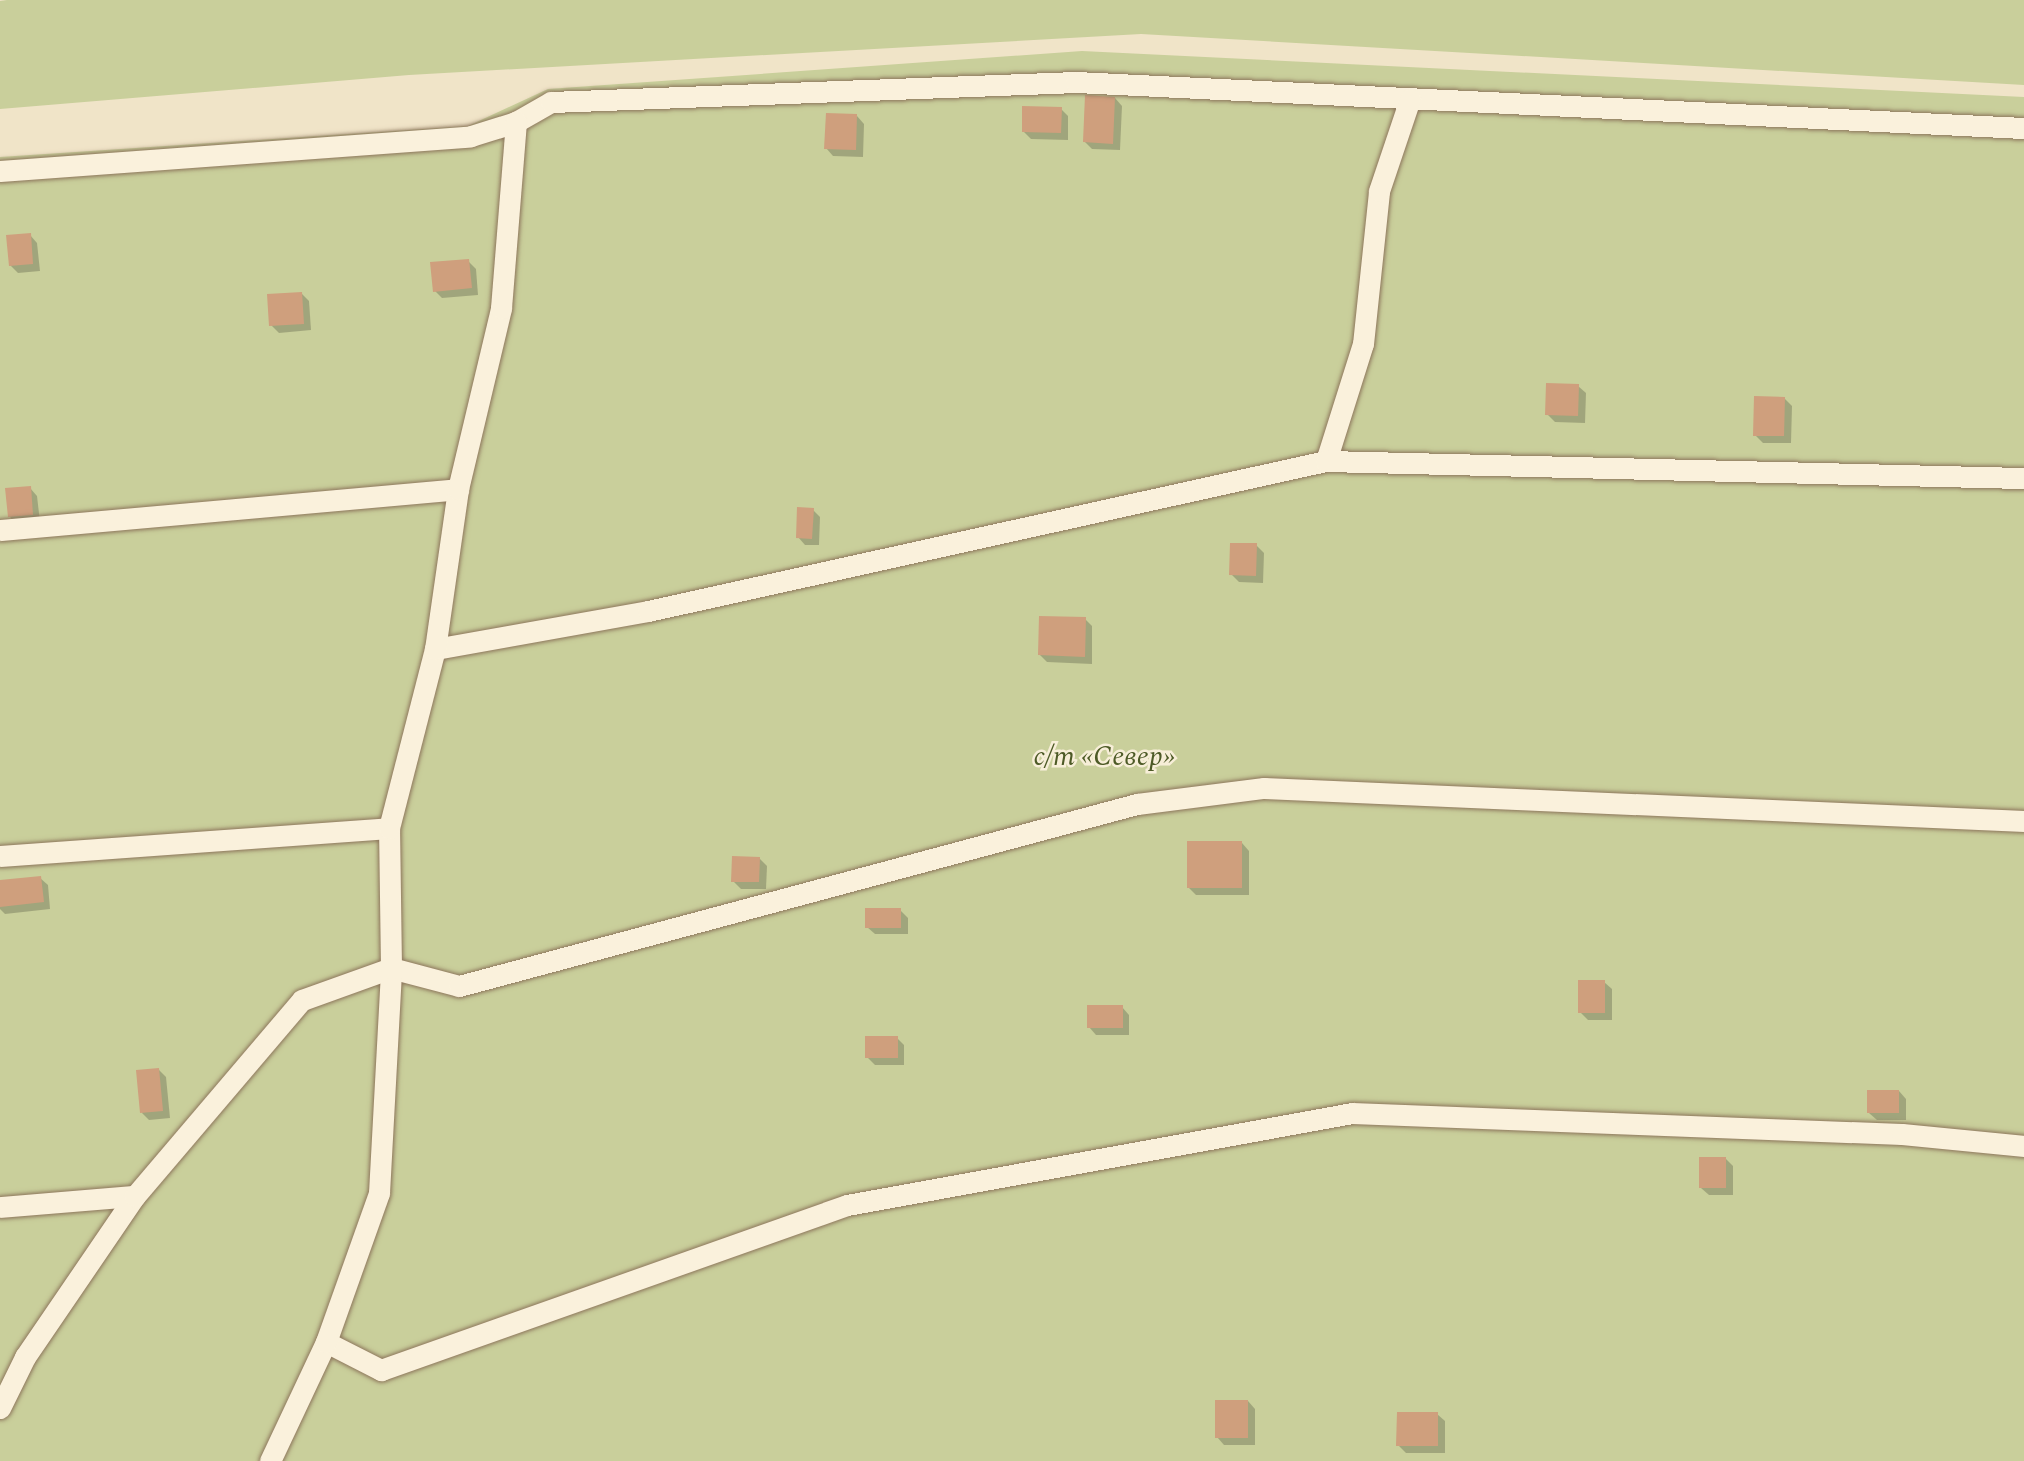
<!DOCTYPE html>
<meta charset="utf-8">
<style>
body{margin:0}
#map{position:relative;width:2024px;height:1461px;overflow:hidden;background:#f0e4c8;font-family:Spectral,serif}
div>[style]{position:absolute}
.green>*{inset:0;background:#c9cf9b}
.shadow>*{inset:0;background:#0003}
.building>*{inset:0;background:#cf9f7d}
.roads{filter:drop-shadow(0 0 2px #8d765c) drop-shadow(0 0 2px #8d765c)}
.service>*{height:21px;margin:-10.5px;padding:0 10.5px;transform-origin:10.5px;border-radius:10.5px;background:#faf1dc}
span{translate:-50% -50%;white-space:nowrap;text-align:center;line-height:1.15;-webkit-text-stroke:5px #f7eed8;paint-order:stroke}
.park-label{font-size:28px;color:#4d5a26;font-style:italic}
</style>
<div id="map">
<div class="green">
<i style="clip-path:polygon(7px 0,2024px 0,2024px 85px,1141px 34px,409px 75px,0 109px,0 1px)"></i>
<i style="clip-path:polygon(1082px 51px,2024px 97px,2024px 1461px,0 1461px,0 157px,468px 126px,548px 89px)"></i>
</div>
<div class="shadow">
<i style="clip-path:polygon(1115px 98px,1122px 106px,1120px 150px,1092px 149px,1085px 142px)"></i>
<i style="clip-path:polygon(1061px 109px,1068px 116px,1068px 140px,1031px 139px,1024px 132px)"></i>
<i style="clip-path:polygon(857px 116px,864px 124px,863px 157px,833px 156px,826px 148px)"></i>
<i style="clip-path:polygon(30px 235px,37px 243px,40px 271px,18px 273px,10px 265px)"></i>
<i style="clip-path:polygon(468px 261px,476px 269px,478px 295px,442px 298px,435px 291px)"></i>
<i style="clip-path:polygon(301px 293px,309px 301px,311px 330px,279px 333px,271px 325px)"></i>
<i style="clip-path:polygon(1578px 386px,1586px 393px,1585px 423px,1555px 422px,1547px 414px)"></i>
<i style="clip-path:polygon(1784px 398px,1792px 406px,1791px 443px,1763px 443px,1755px 435px)"></i>
<i style="clip-path:polygon(30px 488px,37px 496px,40px 522px,17px 524px,10px 517px)"></i>
<i style="clip-path:polygon(813px 510px,820px 517px,819px 545px,805px 545px,798px 537px)"></i>
<i style="clip-path:polygon(1256px 545px,1264px 553px,1263px 583px,1239px 582px,1231px 574px)"></i>
<i style="clip-path:polygon(1085px 619px,1092px 626px,1092px 664px,1047px 662px,1040px 655px)"></i>
<i style="clip-path:polygon(1242px 843px,1249px 851px,1249px 895px,1196px 895px,1188px 887px)"></i>
<i style="clip-path:polygon(759px 858px,767px 866px,766px 889px,741px 889px,733px 881px)"></i>
<i style="clip-path:polygon(40px 878px,48px 885px,50px 909px,5px 914px,0 909px,0 882px)"></i>
<i style="clip-path:polygon(900px 910px,908px 918px,908px 934px,875px 934px,867px 927px)"></i>
<i style="clip-path:polygon(1604px 982px,1612px 989px,1612px 1020px,1588px 1020px,1580px 1012px)"></i>
<i style="clip-path:polygon(1122px 1007px,1129px 1015px,1129px 1035px,1096px 1035px,1089px 1027px)"></i>
<i style="clip-path:polygon(897px 1038px,904px 1045px,904px 1065px,875px 1065px,867px 1057px)"></i>
<i style="clip-path:polygon(158px 1069px,166px 1077px,170px 1118px,149px 1120px,142px 1113px)"></i>
<i style="clip-path:polygon(1899px 1091px,1906px 1099px,1906px 1120px,1877px 1120px,1869px 1113px)"></i>
<i style="clip-path:polygon(1725px 1158px,1733px 1166px,1733px 1195px,1709px 1195px,1701px 1188px)"></i>
<i style="clip-path:polygon(1248px 1401px,1255px 1409px,1255px 1445px,1224px 1445px,1217px 1437px)"></i>
<i style="clip-path:polygon(1437px 1414px,1445px 1421px,1445px 1453px,1406px 1453px,1398px 1445px)"></i>
</div>
<div class="building">
<i style="clip-path:polygon(1085px 95px,1115px 97px,1113px 144px,1083px 142px)"></i>
<i style="clip-path:polygon(1022px 106px,1062px 107px,1061px 133px,1022px 132px)"></i>
<i style="clip-path:polygon(826px 113px,857px 114px,856px 150px,824px 149px)"></i>
<i style="clip-path:polygon(31px 233px,33px 264px,9px 266px,6px 235px)"></i>
<i style="clip-path:polygon(469px 259px,472px 288px,433px 292px,430px 262px)"></i>
<i style="clip-path:polygon(302px 292px,304px 324px,269px 326px,267px 294px)"></i>
<i style="clip-path:polygon(1546px 383px,1579px 384px,1578px 416px,1545px 415px)"></i>
<i style="clip-path:polygon(1754px 396px,1785px 397px,1784px 436px,1753px 436px)"></i>
<i style="clip-path:polygon(31px 486px,33px 515px,8px 517px,5px 488px)"></i>
<i style="clip-path:polygon(797px 507px,814px 508px,812px 539px,796px 538px)"></i>
<i style="clip-path:polygon(1230px 543px,1257px 543px,1256px 576px,1229px 575px)"></i>
<i style="clip-path:polygon(1039px 616px,1086px 617px,1085px 657px,1038px 655px)"></i>
<i style="clip-path:polygon(1187px 841px,1242px 841px,1242px 888px,1187px 888px)"></i>
<i style="clip-path:polygon(732px 856px,760px 857px,759px 882px,731px 882px)"></i>
<i style="clip-path:polygon(41px 876px,44px 902px,0 907px,0 880px)"></i>
<i style="clip-path:polygon(865px 908px,901px 908px,901px 928px,865px 928px)"></i>
<i style="clip-path:polygon(1578px 980px,1605px 980px,1605px 1013px,1578px 1013px)"></i>
<i style="clip-path:polygon(1087px 1005px,1123px 1005px,1123px 1028px,1087px 1028px)"></i>
<i style="clip-path:polygon(865px 1036px,898px 1036px,898px 1058px,865px 1058px)"></i>
<i style="clip-path:polygon(159px 1068px,163px 1111px,140px 1113px,136px 1070px)"></i>
<i style="clip-path:polygon(1867px 1090px,1899px 1090px,1899px 1113px,1867px 1113px)"></i>
<i style="clip-path:polygon(1699px 1157px,1726px 1157px,1726px 1188px,1699px 1188px)"></i>
<i style="clip-path:polygon(1215px 1400px,1248px 1400px,1248px 1438px,1215px 1438px)"></i>
<i style="clip-path:polygon(1397px 1412px,1438px 1412px,1438px 1446px,1396px 1446px)"></i>
</div>
<div class="roads">
<div class="service">
<i style="left:0;top:171px;width:472px;rotate:-4.2deg"></i>
<i style="left:471px;top:136px;width:47px;rotate:-17.3deg"></i>
<i style="left:516px;top:122px;width:40px;rotate:-29.7deg"></i>
<i style="left:551px;top:102px;width:525px;rotate:-2.18deg"></i>
<i style="left:1076px;top:82px;width:949px;rotate:2.78deg"></i>
<i style="left:1326px;top:461px;width:123px;rotate:-72.5deg"></i>
<i style="left:1363px;top:344px;width:154px;rotate:-84deg"></i>
<i style="left:1379px;top:191px;width:97px;rotate:-71.4deg"></i>
<i style="left:0;top:530px;width:460px;rotate:-5.1deg"></i>
<i style="left:435px;top:649px;width:216px;rotate:-10.1deg"></i>
<i style="left:648px;top:611px;width:694px;rotate:-12.48deg"></i>
<i style="left:1326px;top:461px;width:698px;rotate:1.4deg"></i>
<i style="left:0;top:856px;width:390px;rotate:-4.1deg"></i>
<i style="left:0;top:1207px;width:135px;rotate:-4.7deg"></i>
<i style="left:326px;top:1342px;width:62px;rotate:27deg"></i>
<i style="left:381px;top:1370px;width:494px;rotate:-19.5deg"></i>
<i style="left:847px;top:1205px;width:513px;rotate:-10.32deg"></i>
<i style="left:1352px;top:1113px;width:550px;rotate:2.19deg"></i>
<i style="left:1902px;top:1134px;width:123px;rotate:5.6deg"></i>
<i style="left:0;top:1408px;width:57px;rotate:-63.9deg"></i>
<i style="left:25px;top:1357px;width:195px;rotate:-55.7deg"></i>
<i style="left:135px;top:1196px;width:257px;rotate:-49.6deg"></i>
<i style="left:302px;top:1000px;width:95px;rotate:-19.8deg"></i>
<i style="left:391px;top:968px;width:70px;rotate:14.8deg"></i>
<i style="left:459px;top:986px;width:702px;rotate:-15.03deg"></i>
<i style="left:1137px;top:804px;width:128px;rotate:-7.2deg"></i>
<i style="left:1264px;top:788px;width:761px;rotate:2.49deg"></i>
<i style="left:270px;top:1461px;width:132px;rotate:-64.8deg"></i>
<i style="left:326px;top:1342px;width:158px;rotate:-70.4deg"></i>
<i style="left:379px;top:1193px;width:225px;rotate:-86.9deg"></i>
<i style="left:391px;top:968px;width:140px;rotate:-90.8deg"></i>
<i style="left:389px;top:828px;width:185px;rotate:-75.6deg"></i>
<i style="left:435px;top:649px;width:162px;rotate:-81.8deg"></i>
<i style="left:458px;top:489px;width:186px;rotate:-76.6deg"></i>
<i style="left:501px;top:308px;width:187px;rotate:-85.4deg"></i>
</div>
</div>
<div class="park-label">
<span style="left:1104px;top:757px">с/т «Север»</span>
</div>
</div>
